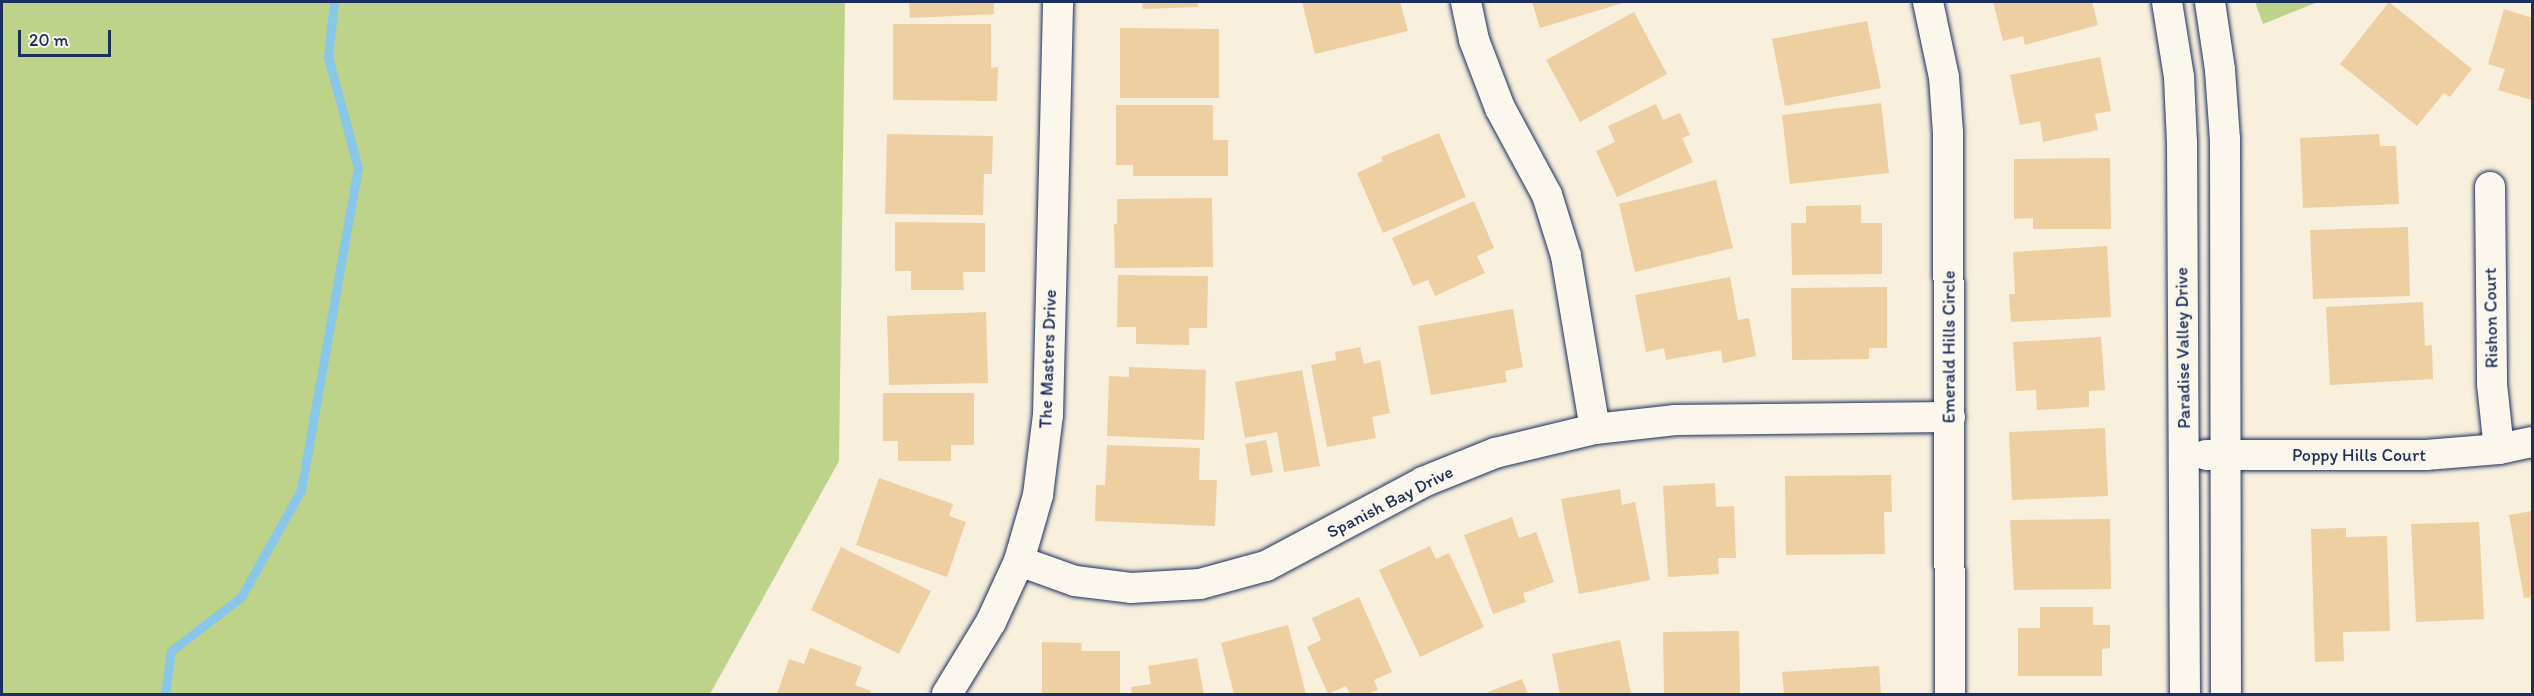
<!DOCTYPE html>
<style>
body{margin:0}
#map{position:relative;width:2534px;height:696px;overflow:hidden;background:#f8efdd;font-family:Itim,sans-serif}
div>[style]{position:absolute}
.green>*{inset:0;background:#bdd389}
.stream>*{height:9px;margin:-4.5px;padding:0 4.5px;transform-origin:4.5px;border-radius:4.5px;background:#88c7e9}
.building>*{inset:0;background:#eecfa1}
.roads{filter:drop-shadow(0 0 2px #1b2f5e) drop-shadow(0 0 2px #1b2f5e)}
.minor>*{height:30px;margin:-15px;padding:0 15px;transform-origin:15px;border-radius:15px;background:#fbf7ec}
span{translate:-50% -50%;white-space:nowrap;text-align:center;line-height:1.15;-webkit-text-stroke:4.5px #fbf7ec;paint-order:stroke}
.street-label{font-size:18px;color:#1b2f5e}
.frame{position:absolute;inset:0;border:3px solid #1b2f5e;pointer-events:none}
.scale{position:absolute;left:18px;top:30px;width:93px;height:27px;box-sizing:border-box;border:3px solid #1b2f5e;border-top:0;padding-left:8px;font-size:18px;line-height:21px;white-space:nowrap;color:#1b2f5e;-webkit-text-stroke:4px #fbf7ec;paint-order:stroke}
</style>
<div id="map">
<div class="green">
<i style="clip-path:polygon(2px 2px,845px 2px,839px 461px,710px 694px,2px 694px)"></i>
<i style="clip-path:polygon(2255px 2px,2318px 2px,2263px 24px)"></i>
</div>
<div class="stream">
<i style="left:165px;top:694px;width:43px;rotate:-82.1deg"></i>
<i style="left:171px;top:651px;width:88px;rotate:-37.6deg"></i>
<i style="left:241px;top:597px;width:123px;rotate:-60.7deg"></i>
<i style="left:301px;top:490px;width:327px;rotate:-80deg"></i>
<i style="left:358px;top:168px;width:115px;rotate:-105.1deg"></i>
<i style="left:328px;top:57px;width:55px;rotate:-83.8deg"></i>
</div>
<div class="building">
<i style="clip-path:polygon(909px 2px,994px 2px,994px 14px,910px 18px)"></i>
<i style="clip-path:polygon(1142px 2px,1198px 2px,1198px 7px,1143px 9px)"></i>
<i style="clip-path:polygon(1302px 2px,1400px 2px,1408px 31px,1315px 54px)"></i>
<i style="clip-path:polygon(1532px 2px,1626px 2px,1540px 28px)"></i>
<i style="clip-path:polygon(1993px 2px,2092px 2px,2098px 25px,2025px 45px,2023px 36px,2003px 41px)"></i>
<i style="clip-path:polygon(2389px 2px,2472px 69px,2450px 97px,2444px 93px,2417px 126px,2340px 64px)"></i>
<i style="clip-path:polygon(2504px 9px,2532px 18px,2532px 100px,2498px 90px,2505px 69px,2488px 64px)"></i>
<i style="clip-path:polygon(1634px 12px,1667px 74px,1580px 122px,1546px 60px)"></i>
<i style="clip-path:polygon(1867px 21px,1881px 88px,1785px 106px,1772px 39px)"></i>
<i style="clip-path:polygon(893px 24px,991px 24px,991px 68px,998px 67px,997px 101px,893px 100px)"></i>
<i style="clip-path:polygon(1120px 28px,1219px 29px,1219px 98px,1120px 98px)"></i>
<i style="clip-path:polygon(2100px 57px,2111px 111px,2095px 114px,2098px 130px,2043px 142px,2040px 121px,2020px 125px,2010px 75px)"></i>
<i style="clip-path:polygon(1881px 103px,1889px 173px,1790px 184px,1782px 115px)"></i>
<i style="clip-path:polygon(1656px 104px,1663px 120px,1680px 113px,1690px 135px,1682px 138px,1693px 162px,1617px 197px,1596px 151px,1615px 142px,1608px 126px)"></i>
<i style="clip-path:polygon(1116px 105px,1213px 105px,1213px 140px,1228px 140px,1228px 176px,1133px 176px,1133px 165px,1116px 165px)"></i>
<i style="clip-path:polygon(1439px 133px,1466px 197px,1383px 233px,1357px 173px,1383px 161px,1381px 157px)"></i>
<i style="clip-path:polygon(887px 134px,993px 136px,992px 174px,984px 174px,983px 215px,885px 214px)"></i>
<i style="clip-path:polygon(2379px 134px,2380px 146px,2396px 146px,2399px 204px,2303px 208px,2300px 138px)"></i>
<i style="clip-path:polygon(2110px 158px,2111px 229px,2033px 229px,2033px 218px,2014px 219px,2014px 159px)"></i>
<i style="clip-path:polygon(1716px 180px,1733px 248px,1635px 272px,1619px 204px)"></i>
<i style="clip-path:polygon(1212px 198px,1213px 267px,1115px 268px,1114px 224px,1117px 224px,1117px 199px)"></i>
<i style="clip-path:polygon(1474px 201px,1494px 248px,1477px 256px,1485px 273px,1435px 296px,1428px 280px,1413px 286px,1392px 238px)"></i>
<i style="clip-path:polygon(1861px 205px,1861px 223px,1882px 223px,1882px 274px,1792px 275px,1791px 223px,1806px 223px,1806px 206px)"></i>
<i style="clip-path:polygon(895px 222px,985px 223px,985px 272px,963px 272px,964px 290px,911px 290px,911px 271px,895px 271px)"></i>
<i style="clip-path:polygon(2408px 227px,2410px 296px,2313px 299px,2310px 230px)"></i>
<i style="clip-path:polygon(2107px 246px,2111px 317px,2011px 322px,2009px 294px,2015px 294px,2013px 252px)"></i>
<i style="clip-path:polygon(1118px 275px,1208px 276px,1207px 328px,1189px 328px,1189px 345px,1136px 344px,1136px 327px,1117px 327px)"></i>
<i style="clip-path:polygon(1730px 277px,1738px 320px,1749px 318px,1756px 356px,1723px 363px,1721px 350px,1666px 360px,1664px 348px,1646px 352px,1635px 295px)"></i>
<i style="clip-path:polygon(1887px 287px,1887px 348px,1869px 348px,1869px 359px,1792px 360px,1791px 288px)"></i>
<i style="clip-path:polygon(2423px 302px,2425px 346px,2432px 345px,2433px 379px,2330px 385px,2326px 307px)"></i>
<i style="clip-path:polygon(1513px 309px,1523px 367px,1505px 371px,1507px 382px,1431px 395px,1418px 326px)"></i>
<i style="clip-path:polygon(986px 312px,988px 383px,889px 385px,887px 316px)"></i>
<i style="clip-path:polygon(2101px 337px,2105px 390px,2089px 391px,2089px 407px,2037px 410px,2036px 390px,2016px 391px,2013px 342px)"></i>
<i style="clip-path:polygon(1360px 347px,1364px 364px,1380px 360px,1390px 413px,1372px 417px,1376px 438px,1327px 447px,1311px 365px,1336px 360px,1335px 352px)"></i>
<i style="clip-path:polygon(1129px 367px,1206px 370px,1204px 440px,1107px 436px,1109px 376px,1129px 377px)"></i>
<i style="clip-path:polygon(1302px 370px,1320px 466px,1284px 472px,1277px 432px,1245px 438px,1235px 382px)"></i>
<i style="clip-path:polygon(883px 393px,974px 393px,974px 445px,951px 445px,951px 461px,898px 461px,898px 441px,883px 441px)"></i>
<i style="clip-path:polygon(2105px 428px,2108px 496px,2012px 500px,2009px 432px)"></i>
<i style="clip-path:polygon(1266px 440px,1273px 472px,1251px 476px,1245px 444px)"></i>
<i style="clip-path:polygon(1107px 445px,1200px 448px,1199px 480px,1217px 480px,1215px 526px,1095px 521px,1096px 485px,1105px 485px)"></i>
<i style="clip-path:polygon(1891px 475px,1892px 512px,1884px 512px,1885px 554px,1786px 555px,1785px 476px)"></i>
<i style="clip-path:polygon(879px 478px,953px 504px,949px 516px,966px 522px,947px 577px,856px 545px)"></i>
<i style="clip-path:polygon(1715px 483px,1716px 507px,1734px 506px,1736px 558px,1718px 558px,1719px 574px,1668px 577px,1663px 486px)"></i>
<i style="clip-path:polygon(1620px 489px,1622px 505px,1635px 502px,1650px 580px,1579px 594px,1561px 499px)"></i>
<i style="clip-path:polygon(2532px 511px,2532px 597px,2524px 598px,2509px 515px)"></i>
<i style="clip-path:polygon(1512px 517px,1519px 538px,1536px 532px,1554px 582px,1523px 593px,1526px 602px,1493px 614px,1464px 535px)"></i>
<i style="clip-path:polygon(2110px 519px,2111px 589px,2014px 590px,2010px 520px)"></i>
<i style="clip-path:polygon(2479px 522px,2484px 619px,2416px 622px,2411px 524px)"></i>
<i style="clip-path:polygon(2346px 528px,2346px 537px,2387px 536px,2390px 631px,2343px 632px,2344px 661px,2315px 662px,2311px 529px)"></i>
<i style="clip-path:polygon(1430px 546px,1436px 559px,1449px 553px,1484px 627px,1420px 657px,1379px 570px)"></i>
<i style="clip-path:polygon(841px 547px,931px 591px,899px 654px,811px 610px)"></i>
<i style="clip-path:polygon(1359px 597px,1392px 672px,1374px 680px,1378px 690px,1367px 694px,1350px 694px,1346px 686px,1328px 694px,1307px 647px,1321px 640px,1312px 618px)"></i>
<i style="clip-path:polygon(2040px 607px,2093px 607px,2093px 625px,2110px 625px,2110px 648px,2102px 649px,2102px 676px,2018px 676px,2018px 628px,2040px 628px)"></i>
<i style="clip-path:polygon(1288px 625px,1306px 694px,1234px 694px,1221px 643px)"></i>
<i style="clip-path:polygon(1739px 631px,1740px 694px,1664px 694px,1663px 632px)"></i>
<i style="clip-path:polygon(1620px 640px,1631px 694px,1560px 694px,1552px 654px)"></i>
<i style="clip-path:polygon(1042px 642px,1082px 643px,1081px 651px,1120px 651px,1120px 694px,1042px 694px)"></i>
<i style="clip-path:polygon(810px 648px,862px 667px,855px 685px,871px 691px,870px 694px,777px 694px,789px 659px,804px 664px)"></i>
<i style="clip-path:polygon(1197px 658px,1204px 694px,1132px 694px,1131px 687px,1151px 684px,1148px 666px)"></i>
<i style="clip-path:polygon(1879px 666px,1881px 694px,1784px 694px,1782px 672px)"></i>
<i style="clip-path:polygon(1522px 679px,1528px 694px,1489px 694px,1488px 692px)"></i>
</div>
<div class="roads">
<div class="minor">
<i style="left:1466px;top:2px;width:39px;rotate:78deg"></i>
<i style="left:1474px;top:40px;width:73px;rotate:69.1deg"></i>
<i style="left:1500px;top:108px;width:99px;rotate:61.6deg"></i>
<i style="left:1547px;top:195px;width:64px;rotate:72.7deg"></i>
<i style="left:1566px;top:256px;width:175px;rotate:80.5deg"></i>
<i style="left:1928px;top:2px;width:77px;rotate:78deg"></i>
<i style="left:1944px;top:77px;width:56px;rotate:85.9deg"></i>
<i style="left:1948px;top:133px;width:561px;rotate:89.8deg"></i>
<i style="left:2167px;top:2px;width:76px;rotate:80.9deg"></i>
<i style="left:2179px;top:77px;width:65px;rotate:87.4deg"></i>
<i style="left:2182px;top:142px;width:552px;rotate:89.69deg"></i>
<i style="left:2210px;top:2px;width:69px;rotate:81.6deg"></i>
<i style="left:2220px;top:70px;width:69px;rotate:85.9deg"></i>
<i style="left:2225px;top:139px;width:555px;rotate:89.9deg"></i>
<i style="left:2490px;top:187px;width:197px;rotate:89.4deg"></i>
<i style="left:2492px;top:384px;width:65px;rotate:83.9deg"></i>
<i style="left:2206px;top:455px;width:220px"></i>
<i style="left:2426px;top:455px;width:73px;rotate:-4.7deg"></i>
<i style="left:2499px;top:449px;width:34px;rotate:-12deg"></i>
<i style="left:1019px;top:561px;width:59px;rotate:19.7deg"></i>
<i style="left:1075px;top:581px;width:56px;rotate:7.1deg"></i>
<i style="left:1131px;top:588px;width:69px;rotate:-3.3deg"></i>
<i style="left:1200px;top:584px;width:68px;rotate:-15.3deg"></i>
<i style="left:1266px;top:566px;width:178px;rotate:-28.1deg"></i>
<i style="left:1423px;top:482px;width:78px;rotate:-21.9deg"></i>
<i style="left:1495px;top:453px;width:103px;rotate:-13.5deg"></i>
<i style="left:1595px;top:429px;width:81px;rotate:-6.4deg"></i>
<i style="left:1675px;top:420px;width:275px;rotate:-0.6deg"></i>
<i style="left:947px;top:694px;width:84px;rotate:-58.6deg"></i>
<i style="left:991px;top:622px;width:67px;rotate:-65.3deg"></i>
<i style="left:1019px;top:561px;width:69px;rotate:-73.9deg"></i>
<i style="left:1038px;top:495px;width:81px;rotate:-82.9deg"></i>
<i style="left:1048px;top:415px;width:413px;rotate:-88.6deg"></i>
</div>
</div>
<div class="street-label">
<span style="left:2491px;top:318px;rotate:-91deg">Rishon Court</span>
<span style="left:1949px;top:347px;rotate:-90deg">Emerald Hills Circle</span>
<span style="left:2183px;top:348px;rotate:-91deg">Paradise Valley Drive</span>
<span style="left:1048px;top:359px;rotate:-88deg">The Masters Drive</span>
<span style="left:2359px;top:455px">Poppy Hills Court</span>
<span style="left:1390px;top:502px;rotate:-27deg">Spanish Bay Drive</span>
</div>
<div class="frame"></div>
<div class="scale">20 m</div>
</div>
